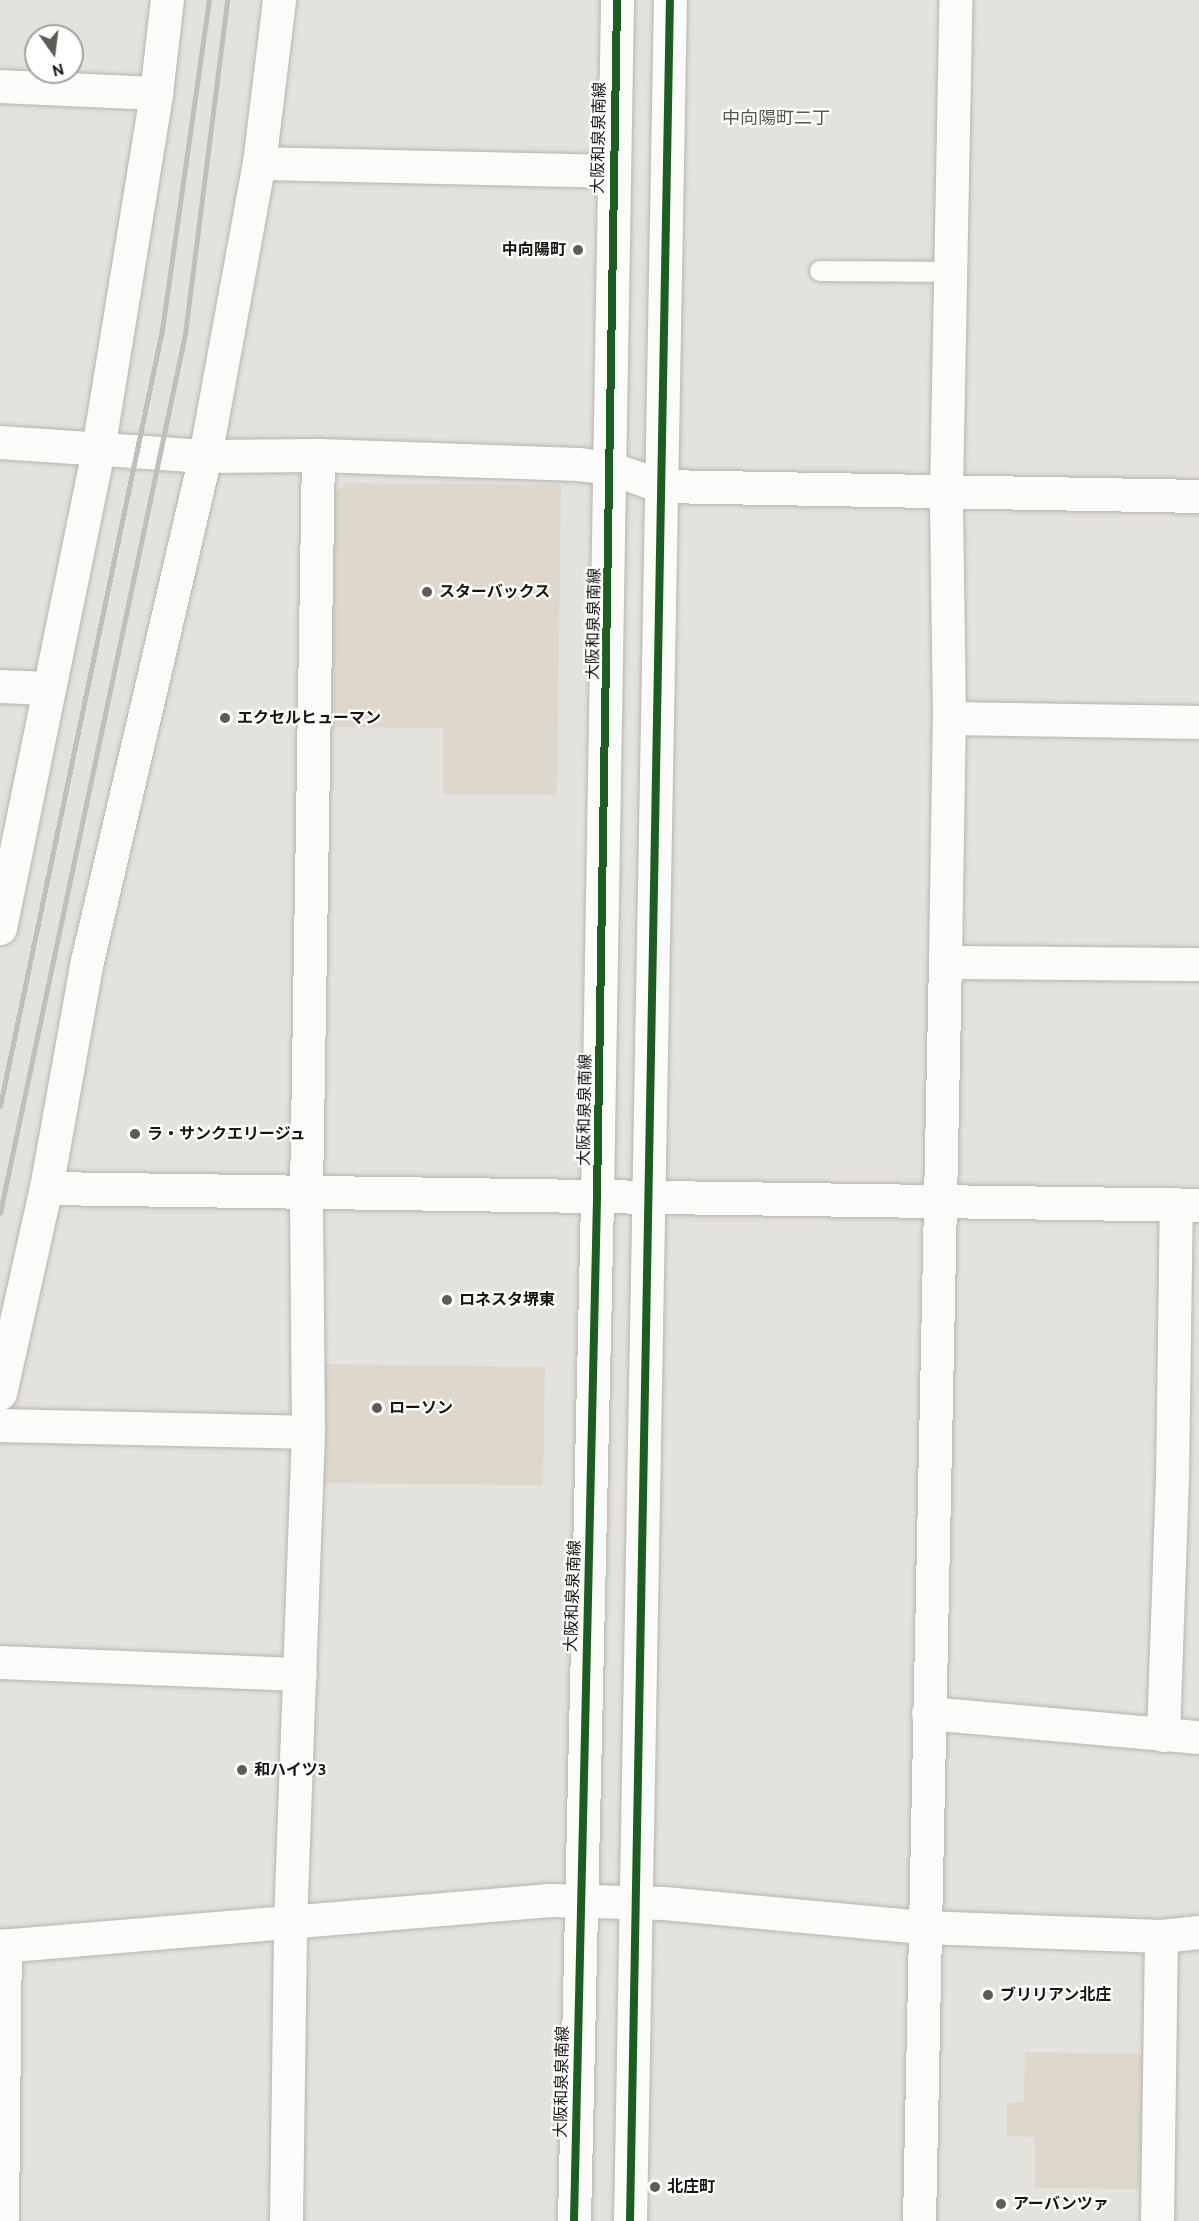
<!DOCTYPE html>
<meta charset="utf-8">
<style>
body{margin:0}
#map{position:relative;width:1199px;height:2221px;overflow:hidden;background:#e4e2dc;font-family:Cabin,"Noto Sans JP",sans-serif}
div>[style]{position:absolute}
.built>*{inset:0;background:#ddd8cb}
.roads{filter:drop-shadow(0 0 2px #b7b5b1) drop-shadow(0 0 2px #b7b5b1)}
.service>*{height:20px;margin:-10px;padding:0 10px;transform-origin:10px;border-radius:10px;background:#fbfbfa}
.minor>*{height:33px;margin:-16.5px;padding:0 16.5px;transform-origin:16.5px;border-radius:16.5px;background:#fbfbfa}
.tertiary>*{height:33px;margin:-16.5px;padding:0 16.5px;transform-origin:16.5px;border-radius:16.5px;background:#fbfbfa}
.primary>*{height:33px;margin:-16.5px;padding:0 16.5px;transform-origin:16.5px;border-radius:16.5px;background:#fbfbfa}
.rail>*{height:4.5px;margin:-2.25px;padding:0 2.25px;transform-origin:2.25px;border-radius:2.25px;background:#bfbebd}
.cycleway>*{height:8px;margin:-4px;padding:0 4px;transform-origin:4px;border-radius:4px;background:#1b5e20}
.dots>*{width:16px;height:16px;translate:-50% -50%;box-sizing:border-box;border:3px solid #fff;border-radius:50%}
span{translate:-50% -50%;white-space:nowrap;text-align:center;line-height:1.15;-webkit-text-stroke:4.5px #fff;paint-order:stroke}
.street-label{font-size:16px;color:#161410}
.poi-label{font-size:16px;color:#161410;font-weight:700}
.right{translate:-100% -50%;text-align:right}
.left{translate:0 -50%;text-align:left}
.neighbourhood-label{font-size:18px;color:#5c574e}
.north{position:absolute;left:24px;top:24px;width:60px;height:60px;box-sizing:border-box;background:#fff;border:2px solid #a2a19f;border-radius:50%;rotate:166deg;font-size:16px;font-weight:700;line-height:24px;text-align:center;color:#161410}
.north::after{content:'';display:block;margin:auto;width:21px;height:27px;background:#5e5c57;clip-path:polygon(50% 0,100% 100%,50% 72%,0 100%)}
</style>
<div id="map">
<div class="built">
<i style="clip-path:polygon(346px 483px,561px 485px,557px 795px,443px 794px,443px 728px,328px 727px,330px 497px)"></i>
<i style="clip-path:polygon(319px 1364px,545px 1367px,543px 1485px,317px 1483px)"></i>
<i style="clip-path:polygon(1025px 2052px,1142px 2054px,1140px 2189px,1035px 2188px,1035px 2137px,1007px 2136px,1007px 2103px,1024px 2102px)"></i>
</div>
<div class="roads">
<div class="service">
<i style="left:820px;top:271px;width:130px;rotate:0.4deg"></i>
</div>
<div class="minor">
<i style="left:0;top:86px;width:156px;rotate:2.6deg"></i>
<i style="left:259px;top:163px;width:352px;rotate:1.3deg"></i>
<i style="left:0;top:442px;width:205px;rotate:3.9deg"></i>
<i style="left:205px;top:456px;width:113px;rotate:-0.5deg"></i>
<i style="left:318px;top:455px;width:260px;rotate:2deg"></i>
<i style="left:578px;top:464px;width:32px;rotate:7deg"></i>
<i style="left:610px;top:468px;width:54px;rotate:19.4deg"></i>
<i style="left:0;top:686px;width:49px;rotate:2.3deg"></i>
<i style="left:949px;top:718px;width:250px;rotate:0.9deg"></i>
<i style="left:0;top:928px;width:489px;rotate:-78.4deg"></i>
<i style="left:98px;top:449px;width:361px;rotate:-80.7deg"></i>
<i style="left:156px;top:93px;width:94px;rotate:-83.3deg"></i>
<i style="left:945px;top:962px;width:254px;rotate:0.5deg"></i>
<i style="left:46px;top:1188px;width:1153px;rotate:0.84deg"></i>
<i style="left:0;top:1393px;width:210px;rotate:-77.4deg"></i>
<i style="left:46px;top:1188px;width:231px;rotate:-79.8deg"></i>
<i style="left:87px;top:961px;width:519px;rotate:-76.85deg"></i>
<i style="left:205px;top:456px;width:298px;rotate:-79.6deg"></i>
<i style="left:259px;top:163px;width:164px;rotate:-83deg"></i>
<i style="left:0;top:1425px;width:308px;rotate:1.3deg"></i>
<i style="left:0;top:1662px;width:300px;rotate:2.3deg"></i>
<i style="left:928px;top:1713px;width:272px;rotate:5.1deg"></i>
<i style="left:1163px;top:1735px;width:257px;rotate:-88deg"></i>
<i style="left:1172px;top:1478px;width:274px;rotate:-89.2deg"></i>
<i style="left:0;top:1946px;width:552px;rotate:-4.78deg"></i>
<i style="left:550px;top:1900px;width:114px;rotate:1.5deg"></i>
<i style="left:664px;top:1903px;width:262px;rotate:5.3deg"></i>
<i style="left:925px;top:1927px;width:236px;rotate:2.2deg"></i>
<i style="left:1161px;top:1936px;width:38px;rotate:-6deg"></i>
<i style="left:2px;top:2221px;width:276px;rotate:-89.4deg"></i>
<i style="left:286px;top:2221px;width:298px;rotate:-89.2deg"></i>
<i style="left:290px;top:1923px;width:491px;rotate:-87.9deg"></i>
<i style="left:308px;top:1432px;width:240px;rotate:-90.5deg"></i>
<i style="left:306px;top:1192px;width:737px;rotate:-89.07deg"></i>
<i style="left:919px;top:2221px;width:1259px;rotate:-88.82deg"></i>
<i style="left:945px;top:962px;width:244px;rotate:-89.1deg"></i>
<i style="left:949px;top:718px;width:227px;rotate:-90.8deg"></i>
<i style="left:946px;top:491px;width:491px;rotate:-88.9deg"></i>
<i style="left:1157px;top:2221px;width:285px;rotate:-89.2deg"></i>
</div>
<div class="tertiary">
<i style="left:661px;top:486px;width:538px;rotate:1.06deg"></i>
</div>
<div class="primary">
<i style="left:574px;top:2221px;width:1025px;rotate:-88.71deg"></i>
<i style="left:597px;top:1196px;width:1196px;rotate:-89.04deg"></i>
<i style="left:630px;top:2221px;width:2221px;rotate:-88.97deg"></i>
</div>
</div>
<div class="rail">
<i style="left:0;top:1106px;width:793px;rotate:-78.21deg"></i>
<i style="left:162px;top:330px;width:333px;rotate:-81.9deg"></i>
<i style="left:0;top:1213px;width:898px;rotate:-78.11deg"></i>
<i style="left:185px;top:334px;width:337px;rotate:-82.8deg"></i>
</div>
<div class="cycleway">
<i style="left:574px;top:2221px;width:1025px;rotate:-88.71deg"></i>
<i style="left:597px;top:1196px;width:1196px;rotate:-89.04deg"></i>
<i style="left:630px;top:2221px;width:2221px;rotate:-88.97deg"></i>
</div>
<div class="dots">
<i style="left:578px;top:250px;background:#5e5c57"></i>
<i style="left:427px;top:592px;background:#5e5c57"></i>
<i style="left:225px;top:718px;background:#5e5c57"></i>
<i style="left:135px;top:1134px;background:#5e5c57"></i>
<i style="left:447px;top:1300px;background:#5e5c57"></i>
<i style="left:377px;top:1408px;background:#5e5c57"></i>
<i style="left:242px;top:1770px;background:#5e5c57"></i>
<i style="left:988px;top:1995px;background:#5e5c57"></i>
<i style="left:655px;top:2187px;background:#5e5c57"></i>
<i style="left:1001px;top:2204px;background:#5e5c57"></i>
</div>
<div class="street-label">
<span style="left:599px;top:138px;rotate:-89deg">大阪和泉泉南線</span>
<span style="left:594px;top:624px;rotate:-89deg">大阪和泉泉南線</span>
<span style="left:585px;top:1110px;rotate:-89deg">大阪和泉泉南線</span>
<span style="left:573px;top:1596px;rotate:-88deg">大阪和泉泉南線</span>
<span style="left:562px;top:2082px;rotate:-89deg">大阪和泉泉南線</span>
</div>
<div class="poi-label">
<span class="right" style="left:566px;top:250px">中向陽町</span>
<span class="left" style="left:439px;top:592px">スターバックス</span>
<span class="left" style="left:237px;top:718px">エクセルヒューマン</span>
<span class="left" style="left:147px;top:1134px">ラ・サンクエリージュ</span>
<span class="left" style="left:459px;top:1300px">ロネスタ堺東</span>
<span class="left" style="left:389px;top:1408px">ローソン</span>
<span class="left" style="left:254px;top:1770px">和ハイツ3</span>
<span class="left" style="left:1000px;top:1995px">ブリリアン北庄</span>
<span class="left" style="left:667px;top:2187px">北庄町</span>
<span class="left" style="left:1013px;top:2204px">アーバンツァ</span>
</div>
<div class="neighbourhood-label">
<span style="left:776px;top:118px">中向陽町二丁</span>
</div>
<div class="north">N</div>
</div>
